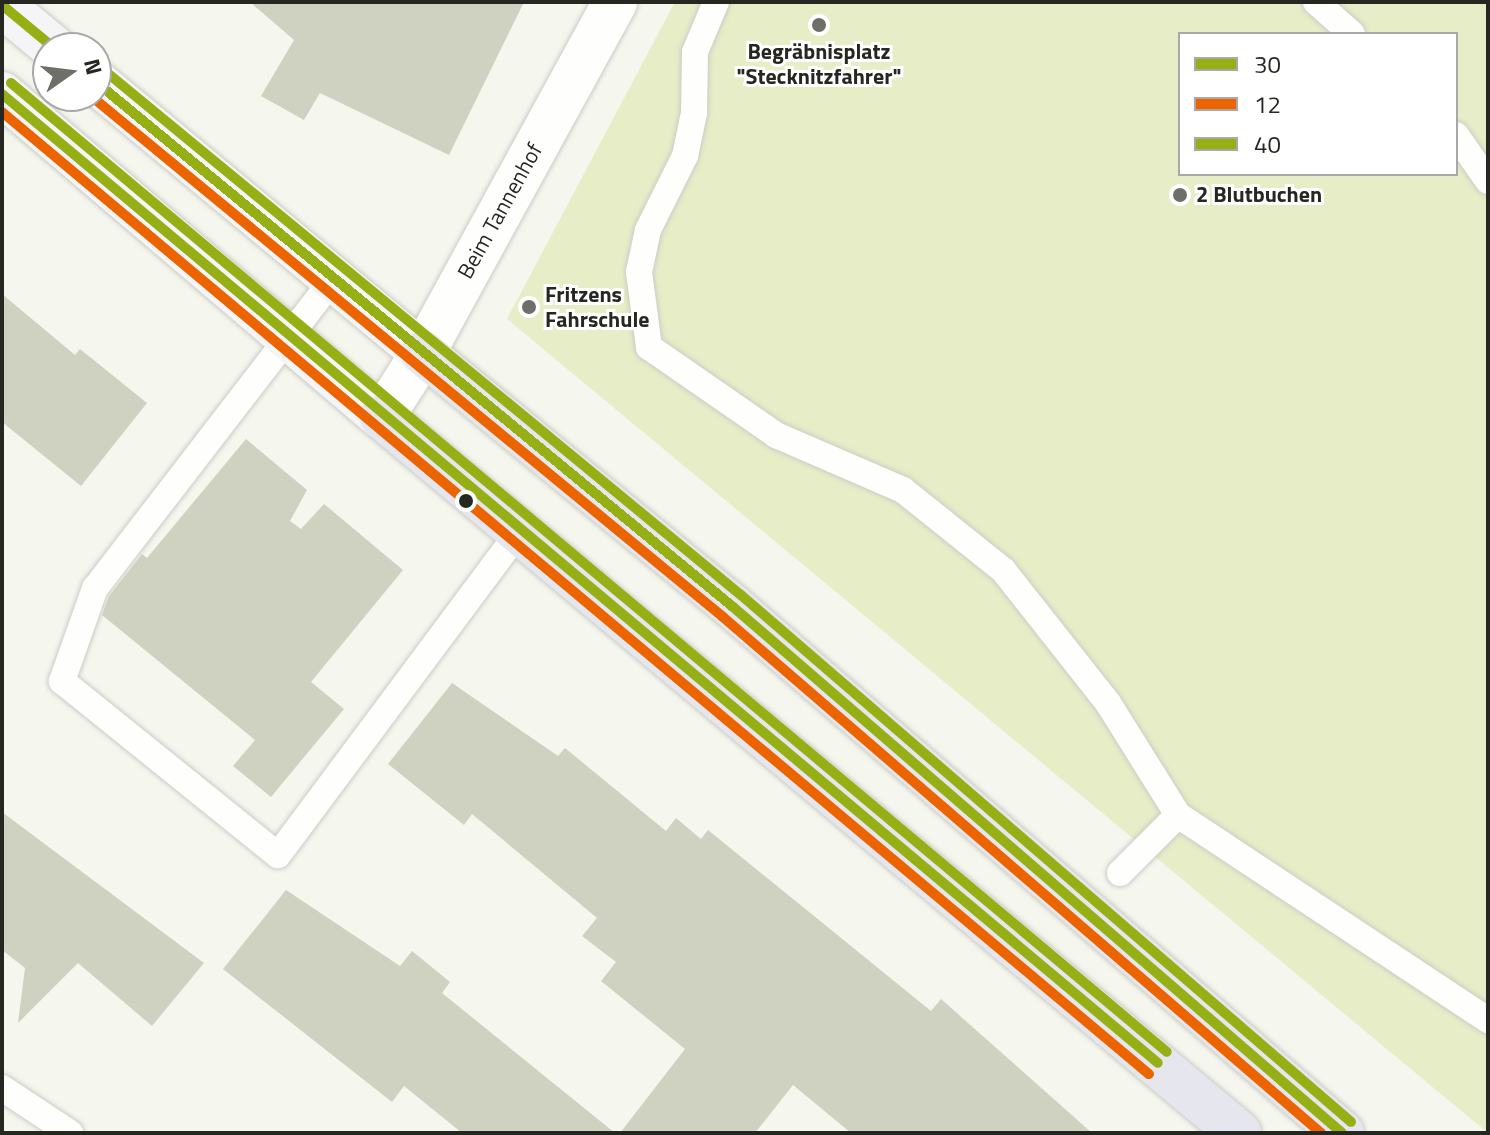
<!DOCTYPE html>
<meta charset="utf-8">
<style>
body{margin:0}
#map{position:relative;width:1490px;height:1135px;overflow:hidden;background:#f5f6ee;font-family:"Titillium Web",sans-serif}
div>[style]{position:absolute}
.green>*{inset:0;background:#e6edc7}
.building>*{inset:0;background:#cfd2c1}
.roads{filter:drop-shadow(0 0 2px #cbccc5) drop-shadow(0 0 2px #cbccc5)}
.service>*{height:26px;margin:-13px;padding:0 13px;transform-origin:13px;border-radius:13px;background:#fefefc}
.minor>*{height:44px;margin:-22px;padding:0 22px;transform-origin:22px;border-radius:22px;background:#fefefc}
.secondary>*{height:44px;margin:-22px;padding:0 22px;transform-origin:22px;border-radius:22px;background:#f5f5f7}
.trunk>*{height:44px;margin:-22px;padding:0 22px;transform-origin:22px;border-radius:22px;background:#e6e7ee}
.bus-1>*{height:10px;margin:-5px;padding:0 5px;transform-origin:5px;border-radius:5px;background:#95af14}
.bus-2>*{height:10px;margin:-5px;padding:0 5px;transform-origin:5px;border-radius:5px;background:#ec6400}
.bus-3>*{height:10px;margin:-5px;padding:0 5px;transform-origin:5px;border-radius:5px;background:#95af14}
.dots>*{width:22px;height:22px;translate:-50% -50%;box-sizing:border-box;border:4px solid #fff;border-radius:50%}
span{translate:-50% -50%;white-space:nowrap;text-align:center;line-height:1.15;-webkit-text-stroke:6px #fff;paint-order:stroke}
.poi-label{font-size:22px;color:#262721;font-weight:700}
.left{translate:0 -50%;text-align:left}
.street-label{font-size:22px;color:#262721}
.frame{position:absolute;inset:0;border:4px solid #262721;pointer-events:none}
.legend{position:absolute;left:1178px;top:32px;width:280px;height:144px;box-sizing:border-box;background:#fff;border:2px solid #a8a9a6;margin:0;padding:10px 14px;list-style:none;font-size:24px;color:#262721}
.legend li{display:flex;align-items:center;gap:16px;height:40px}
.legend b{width:40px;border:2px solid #a8a9a6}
.north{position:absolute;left:32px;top:32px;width:80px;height:80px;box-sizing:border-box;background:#fff;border:2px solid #a8a9a6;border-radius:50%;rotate:76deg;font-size:22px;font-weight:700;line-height:32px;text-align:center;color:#262721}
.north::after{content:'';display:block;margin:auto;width:28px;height:36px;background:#6e6f69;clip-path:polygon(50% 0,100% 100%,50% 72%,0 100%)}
</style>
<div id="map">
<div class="green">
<i style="clip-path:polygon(evenodd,675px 2px,1488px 2px,1488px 1133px,507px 319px,675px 2px,1180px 34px,1456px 34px,1456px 174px,1180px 174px,1180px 34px)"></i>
</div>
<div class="building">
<i style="clip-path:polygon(250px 2px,524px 2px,449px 155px,320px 93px,304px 120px,261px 96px,294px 40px)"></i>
<i style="clip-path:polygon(2px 294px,75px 355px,80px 349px,147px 403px,81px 486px,2px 422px)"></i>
<i style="clip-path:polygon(246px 439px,307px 490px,290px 521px,301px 529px,324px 504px,403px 570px,311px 682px,344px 709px,271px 797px,233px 766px,255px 740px,102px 615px,109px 596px,142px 554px,147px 558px)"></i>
<i style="clip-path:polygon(452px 683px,558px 756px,565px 748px,666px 831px,676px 818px,701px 839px,708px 830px,931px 1011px,941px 999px,1092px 1133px,851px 1133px,793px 1085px,755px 1133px,620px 1133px,685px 1049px,601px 981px,616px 962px,582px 936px,597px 918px,472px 814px,464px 825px,388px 764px)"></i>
<i style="clip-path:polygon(2px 812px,204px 963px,152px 1026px,78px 963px,18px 1023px,25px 968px,2px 950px)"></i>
<i style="clip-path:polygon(286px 890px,400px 966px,412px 951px,450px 982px,442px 993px,615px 1133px,462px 1133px,404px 1086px,392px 1102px,223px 969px)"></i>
</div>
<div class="roads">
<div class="service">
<i style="left:716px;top:2px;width:54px;rotate:112.8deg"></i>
<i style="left:695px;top:52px;width:61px;rotate:90.9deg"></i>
<i style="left:694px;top:113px;width:44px;rotate:101.8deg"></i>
<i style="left:685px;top:156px;width:83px;rotate:116.6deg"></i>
<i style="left:648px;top:230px;width:43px;rotate:102.1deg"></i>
<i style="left:639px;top:272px;width:76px;rotate:82.4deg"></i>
<i style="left:649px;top:347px;width:155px;rotate:34.7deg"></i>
<i style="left:776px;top:435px;width:138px;rotate:23.4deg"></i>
<i style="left:903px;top:490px;width:128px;rotate:38.7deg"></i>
<i style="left:1003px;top:570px;width:169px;rotate:51.7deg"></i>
<i style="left:1108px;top:703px;width:132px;rotate:58deg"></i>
<i style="left:1316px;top:2px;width:48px;rotate:41.6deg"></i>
<i style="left:1456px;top:135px;width:56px;rotate:55.2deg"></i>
<i style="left:334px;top:278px;width:391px;rotate:127.6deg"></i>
<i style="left:95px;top:588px;width:99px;rotate:109.5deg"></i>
<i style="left:62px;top:681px;width:277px;rotate:38.9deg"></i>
<i style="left:278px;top:855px;width:403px;rotate:-53.3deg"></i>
<i style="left:1120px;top:873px;width:82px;rotate:-45deg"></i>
<i style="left:1178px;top:815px;width:372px;rotate:33.5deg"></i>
<i style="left:2px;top:1088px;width:82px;rotate:33.5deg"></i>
</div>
<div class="minor">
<i style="left:382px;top:417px;width:76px;rotate:-57.4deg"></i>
<i style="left:423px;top:353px;width:400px;rotate:-61.3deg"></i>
</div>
<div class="secondary">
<i style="left:2px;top:5px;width:67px;rotate:39.6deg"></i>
<i style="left:96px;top:82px;width:425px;rotate:39.7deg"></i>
<i style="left:2px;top:94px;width:499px;rotate:40.4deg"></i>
</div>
<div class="trunk">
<i style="left:423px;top:353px;width:399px;rotate:39.3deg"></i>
<i style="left:732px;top:606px;width:806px;rotate:40.82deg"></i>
<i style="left:382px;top:417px;width:1117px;rotate:39.88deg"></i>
</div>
</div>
<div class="bus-1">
<i style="left:2px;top:5px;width:67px;rotate:39.6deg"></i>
<i style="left:96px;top:82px;width:824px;rotate:39.49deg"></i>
<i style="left:732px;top:606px;width:806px;rotate:40.82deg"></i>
<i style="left:2px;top:94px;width:1508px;rotate:39.97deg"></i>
</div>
<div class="bus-2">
<i style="left:91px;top:96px;width:819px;rotate:39.5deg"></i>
<i style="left:723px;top:617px;width:790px;rotate:40.79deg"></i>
<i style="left:2px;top:112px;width:1497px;rotate:39.99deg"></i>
</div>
<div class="bus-3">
<i style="left:105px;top:71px;width:824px;rotate:39.49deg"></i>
<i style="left:741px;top:595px;width:806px;rotate:40.82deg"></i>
<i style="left:11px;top:83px;width:1508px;rotate:39.97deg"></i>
</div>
<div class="dots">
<i style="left:819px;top:25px;background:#6e6f69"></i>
<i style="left:1180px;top:195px;background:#6e6f69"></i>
<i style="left:529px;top:307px;background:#6e6f69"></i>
<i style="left:466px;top:501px;background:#262721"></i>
</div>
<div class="poi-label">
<span style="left:819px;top:64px">Begräbnisplatz<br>"Stecknitzfahrer"</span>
<span class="left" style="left:1196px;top:195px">2 Blutbuchen</span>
<span class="left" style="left:545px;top:307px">Fritzens<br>Fahrschule</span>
</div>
<div class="street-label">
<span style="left:500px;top:211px;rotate:-61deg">Beim Tannenhof</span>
</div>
<div class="frame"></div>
<ul class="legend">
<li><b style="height:10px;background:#95af14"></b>30</li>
<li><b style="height:10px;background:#ec6400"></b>12</li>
<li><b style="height:10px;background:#95af14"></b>40</li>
</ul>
<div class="north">N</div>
</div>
